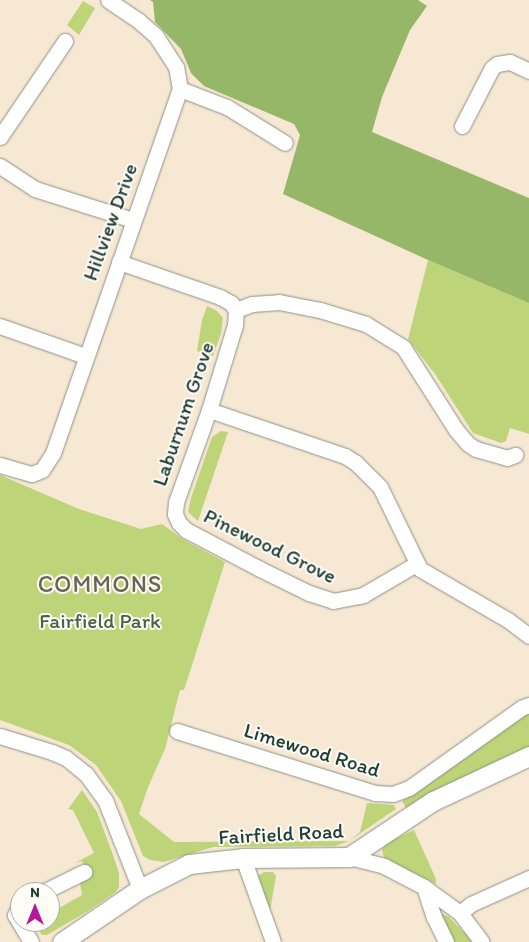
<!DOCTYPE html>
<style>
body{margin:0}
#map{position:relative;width:529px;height:942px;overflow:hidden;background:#f7e8d4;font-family:Itim,sans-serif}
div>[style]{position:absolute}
.green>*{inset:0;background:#bed478}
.forest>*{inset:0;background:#96b668}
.roads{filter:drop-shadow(0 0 1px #8b9284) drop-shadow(0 0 1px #8b9284)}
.minor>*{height:15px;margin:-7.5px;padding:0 7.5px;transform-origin:7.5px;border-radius:7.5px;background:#fff}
.tertiary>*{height:19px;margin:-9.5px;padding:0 9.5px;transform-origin:9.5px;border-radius:9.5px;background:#fff}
span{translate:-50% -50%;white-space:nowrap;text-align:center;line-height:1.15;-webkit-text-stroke:4px #fdfcf7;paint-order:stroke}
.street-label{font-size:21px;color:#1f3d34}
.park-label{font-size:21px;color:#476345}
.quarter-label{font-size:24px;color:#6a6656;letter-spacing:1px}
.north{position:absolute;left:10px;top:882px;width:50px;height:50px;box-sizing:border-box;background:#fdfcf7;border:1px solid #a4b0a9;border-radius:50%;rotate:0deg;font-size:14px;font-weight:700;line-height:20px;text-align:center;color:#1f3d34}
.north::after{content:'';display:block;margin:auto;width:18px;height:22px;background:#b5179e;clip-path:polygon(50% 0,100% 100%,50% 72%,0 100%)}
</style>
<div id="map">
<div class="green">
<i style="clip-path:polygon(83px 1px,95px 8px,79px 35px,67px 25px)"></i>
<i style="clip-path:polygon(428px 260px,529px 303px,529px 434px,510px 428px,506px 441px,501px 443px,473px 433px,435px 374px,408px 339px)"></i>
<i style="clip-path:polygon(207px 306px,217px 311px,223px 318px,221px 334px,213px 356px,197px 351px,202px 320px)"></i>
<i style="clip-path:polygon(221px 431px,228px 432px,198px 521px,188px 512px,191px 498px,212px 437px)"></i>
<i style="clip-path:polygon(0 475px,79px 509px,141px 529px,162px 524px,184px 540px,225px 562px,184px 690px,180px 690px,165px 749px,148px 787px,139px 814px,174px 842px,349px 841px,360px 832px,367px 803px,394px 805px,396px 809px,349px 841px,335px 846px,213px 847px,164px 862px,150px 860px,143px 856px,121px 801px,96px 765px,69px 745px,0 720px)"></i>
<i style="clip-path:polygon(529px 712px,529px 749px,406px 808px,402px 801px)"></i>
<i style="clip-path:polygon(82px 790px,97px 812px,112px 852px,119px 873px,119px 887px,116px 892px,88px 911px,47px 935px,42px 935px,38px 930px,32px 931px,26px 922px,50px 922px,50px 913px,82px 895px,80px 883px,89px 878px,82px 861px,75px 863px,94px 853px,73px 810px,68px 809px)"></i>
<i style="clip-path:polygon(414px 830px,436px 879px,436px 884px,384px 858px,382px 850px,386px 843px)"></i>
<i style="clip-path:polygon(264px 872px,273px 872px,276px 876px,270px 911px,258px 881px,258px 876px)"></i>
<i style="clip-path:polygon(438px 912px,449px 917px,473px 942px,453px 942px)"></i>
</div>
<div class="forest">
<i style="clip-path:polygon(150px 0,418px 0,427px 6px,410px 30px,382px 97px,372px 132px,529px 198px,529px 303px,428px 260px,283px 194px,300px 135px,294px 124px,204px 86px,191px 73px,181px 49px,155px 22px,153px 2px)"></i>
</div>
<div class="roads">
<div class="minor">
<i style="left:180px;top:89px;width:50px;rotate:21deg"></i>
<i style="left:227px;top:107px;width:68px;rotate:31.8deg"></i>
<i style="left:462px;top:126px;width:65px;rotate:-62.7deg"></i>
<i style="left:492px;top:68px;width:6px;rotate:-39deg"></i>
<i style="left:497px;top:64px;width:13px;rotate:-9deg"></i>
<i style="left:510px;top:62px;width:21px;rotate:25deg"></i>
<i style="left:0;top:137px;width:116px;rotate:-55.9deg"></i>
<i style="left:0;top:166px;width:42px;rotate:33.3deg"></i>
<i style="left:35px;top:189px;width:103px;rotate:17.6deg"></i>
<i style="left:119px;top:262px;width:107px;rotate:19.1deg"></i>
<i style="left:220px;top:297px;width:13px;rotate:29deg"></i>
<i style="left:231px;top:303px;width:9px;rotate:54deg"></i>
<i style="left:236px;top:310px;width:15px;rotate:94deg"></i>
<i style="left:235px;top:325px;width:89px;rotate:107deg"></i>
<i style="left:209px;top:410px;width:98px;rotate:109.7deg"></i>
<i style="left:176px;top:502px;width:12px;rotate:95deg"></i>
<i style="left:175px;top:514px;width:10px;rotate:66deg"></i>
<i style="left:179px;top:523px;width:10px;rotate:45deg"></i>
<i style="left:186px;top:530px;width:84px;rotate:27.8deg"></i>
<i style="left:260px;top:569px;width:55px;rotate:26.1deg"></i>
<i style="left:309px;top:593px;width:25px;rotate:18deg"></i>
<i style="left:333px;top:601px;width:31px;rotate:-11deg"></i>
<i style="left:363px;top:595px;width:61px;rotate:-30.3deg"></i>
<i style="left:236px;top:310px;width:17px;rotate:-21deg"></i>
<i style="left:252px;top:304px;width:27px;rotate:-4deg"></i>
<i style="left:279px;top:302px;width:42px;rotate:11deg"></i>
<i style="left:320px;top:310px;width:48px;rotate:16.9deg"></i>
<i style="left:366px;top:324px;width:44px;rotate:31.9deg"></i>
<i style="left:403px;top:347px;width:98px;rotate:57.4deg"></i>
<i style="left:456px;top:430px;width:18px;rotate:49deg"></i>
<i style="left:468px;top:444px;width:9px;rotate:32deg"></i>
<i style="left:476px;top:449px;width:32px;rotate:16deg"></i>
<i style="left:507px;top:458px;width:9px;rotate:-21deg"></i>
<i style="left:0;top:326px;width:90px;rotate:19.4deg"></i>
<i style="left:209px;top:410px;width:144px;rotate:18.7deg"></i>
<i style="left:345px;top:456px;width:13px;rotate:32deg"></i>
<i style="left:356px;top:463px;width:34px;rotate:45deg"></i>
<i style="left:380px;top:487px;width:91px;rotate:64deg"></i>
<i style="left:420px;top:569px;width:102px;rotate:30.1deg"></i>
<i style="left:508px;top:620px;width:26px;rotate:37deg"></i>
<i style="left:0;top:465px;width:33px;rotate:16deg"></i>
<i style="left:32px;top:474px;width:11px;rotate:-22deg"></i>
<i style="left:42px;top:470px;width:20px;rotate:-57deg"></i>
<i style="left:53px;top:453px;width:386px;rotate:-70.8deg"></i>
<i style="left:180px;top:89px;width:22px;rotate:-100deg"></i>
<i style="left:176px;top:67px;width:37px;rotate:-123deg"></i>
<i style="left:156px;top:36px;width:23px;rotate:-139deg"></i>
<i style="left:139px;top:21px;width:37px;rotate:-146deg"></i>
<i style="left:177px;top:731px;width:207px;rotate:17.4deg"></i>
<i style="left:375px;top:793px;width:18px;rotate:3deg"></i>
<i style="left:393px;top:794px;width:17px;rotate:-21deg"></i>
<i style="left:409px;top:788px;width:138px;rotate:-35.5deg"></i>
<i style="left:521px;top:708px;width:9px;rotate:-21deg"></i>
<i style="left:0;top:736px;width:54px;rotate:17.1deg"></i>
<i style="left:52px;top:752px;width:15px;rotate:23deg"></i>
<i style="left:66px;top:758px;width:26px;rotate:39deg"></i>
<i style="left:86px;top:774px;width:32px;rotate:54deg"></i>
<i style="left:105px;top:800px;width:96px;rotate:68.5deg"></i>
<i style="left:349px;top:857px;width:36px;rotate:14deg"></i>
<i style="left:384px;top:866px;width:45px;rotate:27.7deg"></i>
<i style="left:424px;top:887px;width:44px;rotate:35.8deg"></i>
<i style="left:460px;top:913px;width:36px;rotate:53deg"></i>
<i style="left:243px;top:858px;width:89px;rotate:70.3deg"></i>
<i style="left:424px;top:887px;width:32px;rotate:72deg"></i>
<i style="left:434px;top:917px;width:28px;rotate:64deg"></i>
<i style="left:43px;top:892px;width:46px;rotate:-26deg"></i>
<i style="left:20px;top:904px;width:12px;rotate:114deg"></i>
<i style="left:15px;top:915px;width:31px;rotate:59deg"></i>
<i style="left:460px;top:913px;width:14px;rotate:-39deg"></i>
<i style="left:471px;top:904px;width:64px;rotate:-24.1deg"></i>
</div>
<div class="tertiary">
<i style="left:62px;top:942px;width:94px;rotate:-34.2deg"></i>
<i style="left:140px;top:889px;width:55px;rotate:-27deg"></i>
<i style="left:189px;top:864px;width:54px;rotate:-6.3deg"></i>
<i style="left:243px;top:858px;width:106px;rotate:-0.5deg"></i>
<i style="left:349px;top:857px;width:101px;rotate:-33.7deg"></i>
<i style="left:433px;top:801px;width:106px;rotate:-25.1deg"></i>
</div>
</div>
<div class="street-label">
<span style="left:110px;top:222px;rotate:-70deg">Hillview Drive</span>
<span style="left:183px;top:414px;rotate:-71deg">Laburnum Grove</span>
<span style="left:270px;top:546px;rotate:26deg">Pinewood Grove</span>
<span style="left:312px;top:750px;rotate:17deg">Limewood Road</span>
<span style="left:281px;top:834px;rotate:-3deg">Fairfield Road</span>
</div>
<div class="park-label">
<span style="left:100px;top:621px">Fairfield Park</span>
</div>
<div class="quarter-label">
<span style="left:100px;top:584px">COMMONS</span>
</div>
<div class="north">N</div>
</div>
